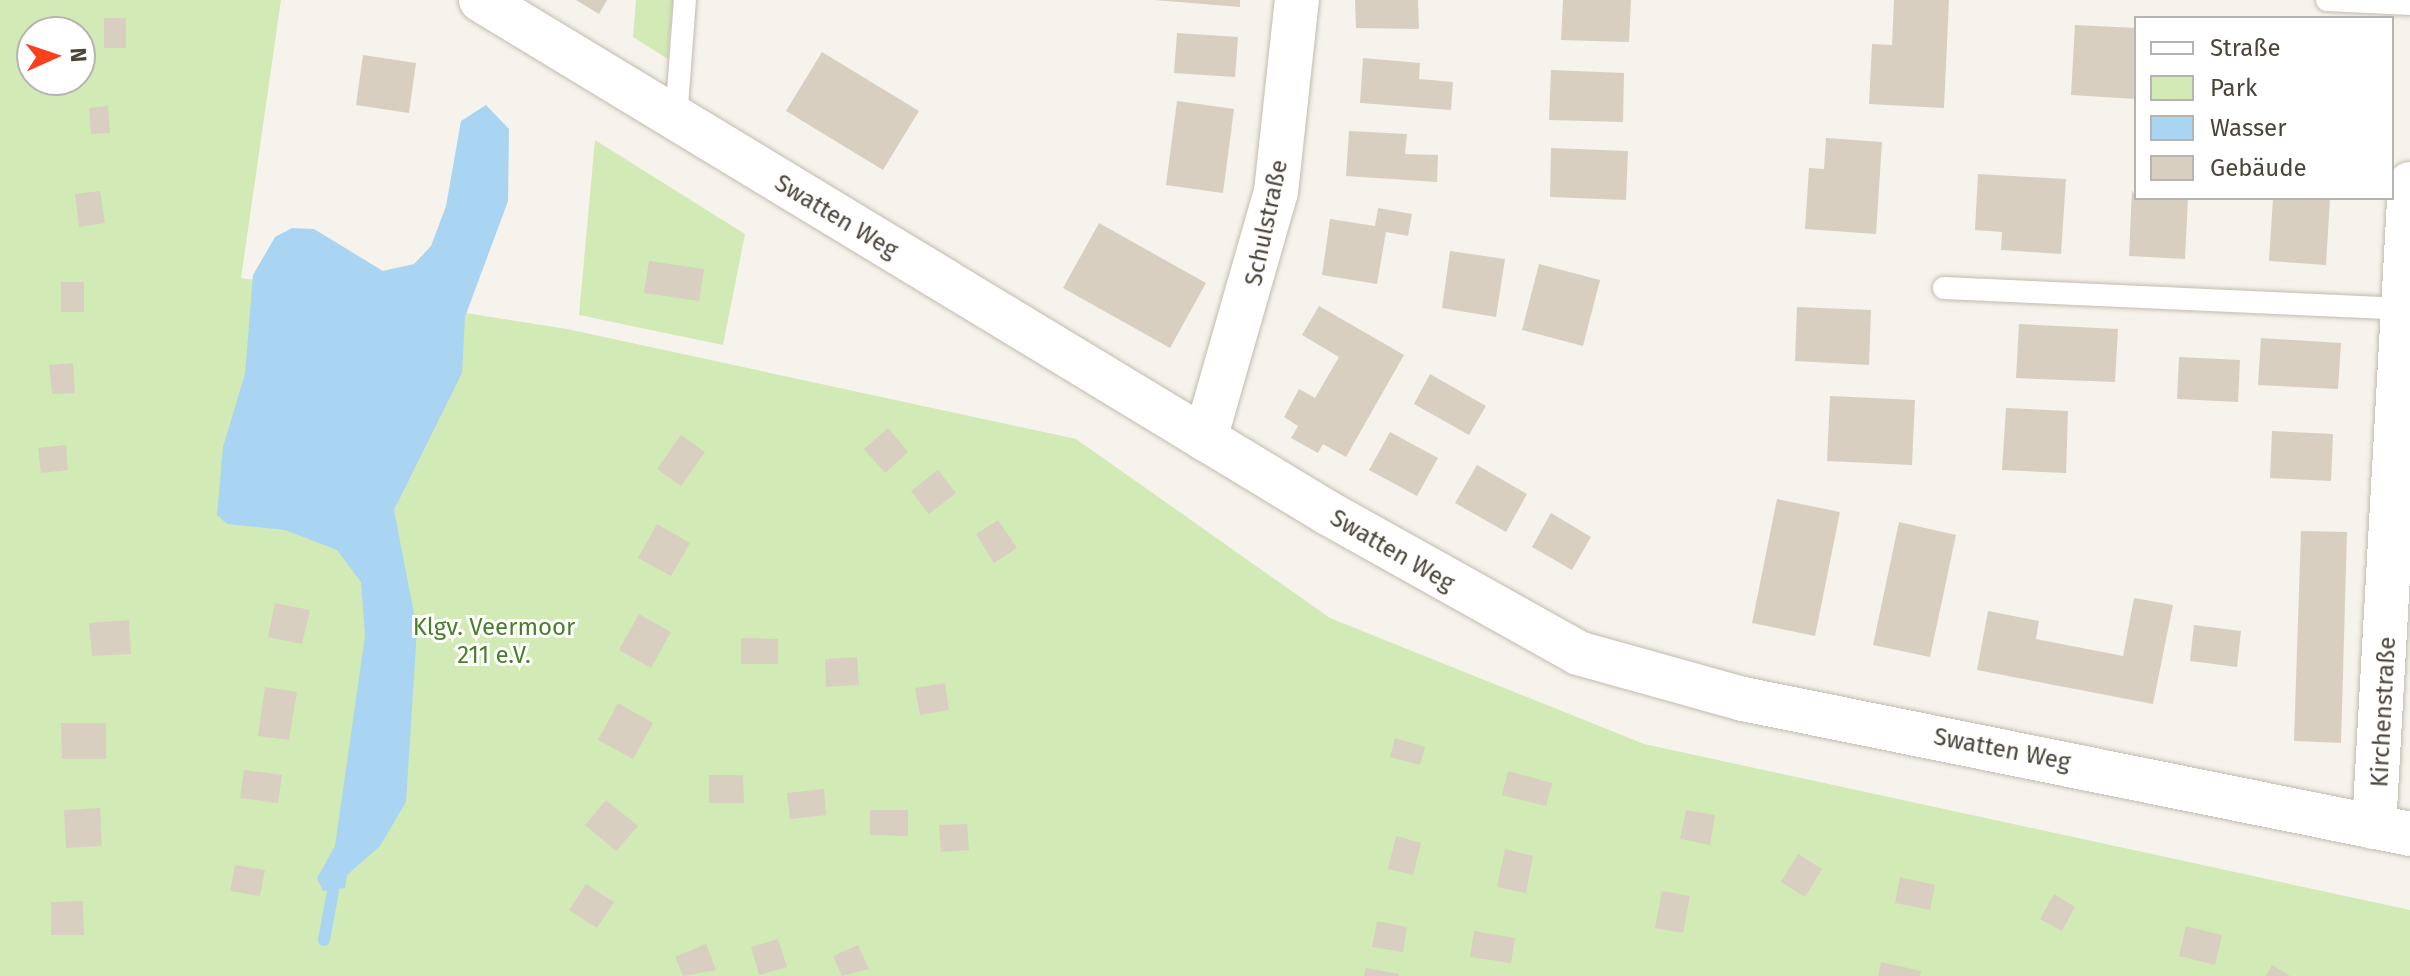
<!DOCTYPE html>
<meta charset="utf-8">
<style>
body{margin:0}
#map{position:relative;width:2410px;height:976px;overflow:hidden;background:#f6f3ec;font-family:"Fira Sans",sans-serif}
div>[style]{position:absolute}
.green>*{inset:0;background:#d2eab5}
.water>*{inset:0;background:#a9d4f2}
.stream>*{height:12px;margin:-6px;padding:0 6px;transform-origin:6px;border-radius:6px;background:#a9d4f2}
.building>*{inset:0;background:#d8cfc1}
.roads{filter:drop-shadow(0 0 2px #c2bbae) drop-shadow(0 0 2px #c2bbae)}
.service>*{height:22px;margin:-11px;padding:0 11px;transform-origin:11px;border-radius:11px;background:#fff}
.minor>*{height:44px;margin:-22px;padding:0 22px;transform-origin:22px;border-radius:22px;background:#fff}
span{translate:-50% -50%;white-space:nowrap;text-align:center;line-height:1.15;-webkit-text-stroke:6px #fff;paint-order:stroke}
.street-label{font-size:24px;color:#4b4439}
.park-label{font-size:24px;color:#4a7f2a}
.legend{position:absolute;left:2134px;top:16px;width:260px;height:184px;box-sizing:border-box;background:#fff;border:2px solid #b7b4b0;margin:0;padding:10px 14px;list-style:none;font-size:24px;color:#4b4439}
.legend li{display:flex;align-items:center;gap:16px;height:40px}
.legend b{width:40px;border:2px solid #b7b4b0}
.north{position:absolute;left:16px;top:16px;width:80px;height:80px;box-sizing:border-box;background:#fff;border:2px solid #b7b4b0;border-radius:50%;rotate:87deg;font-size:22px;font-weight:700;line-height:32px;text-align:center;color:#4b4439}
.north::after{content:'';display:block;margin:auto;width:28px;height:36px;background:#fc3f1d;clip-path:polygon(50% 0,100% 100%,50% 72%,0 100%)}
</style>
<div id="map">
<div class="green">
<i style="clip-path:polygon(evenodd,0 0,281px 0,241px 278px,567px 329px,1076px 439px,1330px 618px,1644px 744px,2410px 910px,2410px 976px,0 976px,0 0,32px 32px,80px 32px,80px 80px,32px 80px,32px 32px)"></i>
<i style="clip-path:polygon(636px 0,673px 0,668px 59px,633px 37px)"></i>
<i style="clip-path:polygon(595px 140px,745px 234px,723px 345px,579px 315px)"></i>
</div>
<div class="water">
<i style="clip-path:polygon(486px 105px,509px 129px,508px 201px,465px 317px,462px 373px,394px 510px,417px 629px,406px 802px,380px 846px,347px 875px,345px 888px,323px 891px,317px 878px,335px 846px,365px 636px,361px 582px,337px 550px,285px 530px,227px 524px,217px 515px,223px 447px,245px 374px,253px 275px,275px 237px,292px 228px,314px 229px,383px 271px,414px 264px,431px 246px,446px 206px,461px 121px)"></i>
</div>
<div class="stream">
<i style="left:324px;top:940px;width:50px;rotate:-79.6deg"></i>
</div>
<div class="building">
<i style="clip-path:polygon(576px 0,607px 0,599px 14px)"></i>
<i style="clip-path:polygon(1154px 0,1240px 0,1240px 7px)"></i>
<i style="clip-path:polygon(1355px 0,1418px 0,1419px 29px,1356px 28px)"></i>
<i style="clip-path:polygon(1563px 0,1631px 0,1629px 42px,1561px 40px)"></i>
<i style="clip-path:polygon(1894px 0,1949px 0,1944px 108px,1869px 104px,1872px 44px,1892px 45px)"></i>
<i style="clip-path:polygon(104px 18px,126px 18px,126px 48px,104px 48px)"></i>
<i style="clip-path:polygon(2075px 25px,2136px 28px,2136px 99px,2071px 95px)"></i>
<i style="clip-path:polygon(1177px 33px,1238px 37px,1235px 77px,1174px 73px)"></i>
<i style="clip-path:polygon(822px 52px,919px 111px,883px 170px,786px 111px)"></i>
<i style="clip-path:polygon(363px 55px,416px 63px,409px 113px,356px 105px)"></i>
<i style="clip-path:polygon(1363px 58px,1420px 63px,1419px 79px,1453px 82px,1451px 110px,1360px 103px)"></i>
<i style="clip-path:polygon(1551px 70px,1624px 73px,1623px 122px,1549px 120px)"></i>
<i style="clip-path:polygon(1177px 101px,1234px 109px,1223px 193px,1166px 185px)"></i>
<i style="clip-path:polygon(108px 106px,110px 133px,91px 134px,89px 108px)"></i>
<i style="clip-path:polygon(1349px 131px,1407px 134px,1405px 154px,1438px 155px,1437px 182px,1346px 176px)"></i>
<i style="clip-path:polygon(1826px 138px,1882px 142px,1876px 234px,1805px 229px,1809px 168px,1824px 169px)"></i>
<i style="clip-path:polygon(1551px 148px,1628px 151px,1626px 200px,1550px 197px)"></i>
<i style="clip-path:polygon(1978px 174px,2066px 179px,2061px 254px,2001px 250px,2002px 232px,1975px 230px)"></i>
<i style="clip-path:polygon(2132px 190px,2136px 198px,2188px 198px,2185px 259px,2129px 256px)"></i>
<i style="clip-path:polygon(100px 191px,105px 223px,79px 227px,75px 194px)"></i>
<i style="clip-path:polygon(2273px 198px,2330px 198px,2326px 265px,2269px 261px)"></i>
<i style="clip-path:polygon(1378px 208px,1412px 214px,1408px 236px,1386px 232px,1377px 284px,1322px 275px,1330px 219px,1375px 226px)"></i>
<i style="clip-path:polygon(1099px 223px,1206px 283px,1170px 348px,1063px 288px)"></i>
<i style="clip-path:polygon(1450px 251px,1505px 259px,1496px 317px,1442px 308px)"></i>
<i style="clip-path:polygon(649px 261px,704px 269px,699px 301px,644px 293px)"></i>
<i style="clip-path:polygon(1539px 264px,1600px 280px,1583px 346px,1522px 330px)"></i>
<i style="clip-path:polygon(61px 282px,84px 282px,84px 312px,61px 312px)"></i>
<i style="clip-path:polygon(1319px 306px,1404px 355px,1346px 457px,1323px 444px,1318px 453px,1291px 438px,1298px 426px,1284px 417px,1299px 389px,1315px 398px,1339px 357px,1302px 335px)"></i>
<i style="clip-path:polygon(1797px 307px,1871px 310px,1869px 365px,1795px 361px)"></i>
<i style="clip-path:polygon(2019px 324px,2118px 329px,2115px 382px,2016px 378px)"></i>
<i style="clip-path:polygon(2261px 338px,2341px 343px,2338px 389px,2258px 385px)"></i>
<i style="clip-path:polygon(2179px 357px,2240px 360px,2238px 402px,2177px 399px)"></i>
<i style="clip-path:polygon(73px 363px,75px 393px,52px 394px,49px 365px)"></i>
<i style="clip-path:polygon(1430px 374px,1486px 406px,1469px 435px,1414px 404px)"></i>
<i style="clip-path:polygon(1830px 396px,1915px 400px,1912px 465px,1827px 461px)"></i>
<i style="clip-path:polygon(2006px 408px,2068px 411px,2066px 473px,2002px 470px)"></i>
<i style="clip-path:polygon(888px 428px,908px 452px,885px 473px,864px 449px)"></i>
<i style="clip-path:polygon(2272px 431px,2333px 434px,2331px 481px,2270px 478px)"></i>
<i style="clip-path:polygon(1390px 432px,1438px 458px,1417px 496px,1369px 470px)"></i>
<i style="clip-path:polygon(681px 435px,705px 452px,681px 486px,657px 469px)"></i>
<i style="clip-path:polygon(66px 445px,68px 470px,41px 473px,38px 448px)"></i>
<i style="clip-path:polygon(1477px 465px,1527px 494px,1506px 532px,1455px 503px)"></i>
<i style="clip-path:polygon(938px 470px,956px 493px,929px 514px,911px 491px)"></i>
<i style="clip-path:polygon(1777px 499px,1840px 512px,1815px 636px,1752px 623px)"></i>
<i style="clip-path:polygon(1551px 513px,1591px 537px,1572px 570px,1532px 547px)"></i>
<i style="clip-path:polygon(998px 520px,1017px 548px,994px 563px,976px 534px)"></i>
<i style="clip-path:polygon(1899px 522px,1956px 535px,1930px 657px,1873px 645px)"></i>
<i style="clip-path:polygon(657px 524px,690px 543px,671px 576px,638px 558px)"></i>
<i style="clip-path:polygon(2301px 531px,2347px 532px,2341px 743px,2294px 741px)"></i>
<i style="clip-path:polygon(2134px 598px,2173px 605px,2153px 704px,1977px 670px,1988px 611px,2039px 621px,2036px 639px,2123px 656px)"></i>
<i style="clip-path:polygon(275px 603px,310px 610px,302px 644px,268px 637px)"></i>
<i style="clip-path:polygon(639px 614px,671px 632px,651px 668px,619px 650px)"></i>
<i style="clip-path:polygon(129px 620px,131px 654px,92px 656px,89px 623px)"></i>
<i style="clip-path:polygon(2194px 625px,2241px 631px,2237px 667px,2190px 661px)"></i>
<i style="clip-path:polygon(741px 638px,778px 639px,778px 664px,741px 664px)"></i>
<i style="clip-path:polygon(857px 657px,859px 685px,826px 687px,825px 659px)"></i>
<i style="clip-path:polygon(945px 683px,949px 710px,920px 715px,915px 688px)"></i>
<i style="clip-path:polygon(265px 687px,297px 692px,289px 740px,258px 736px)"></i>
<i style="clip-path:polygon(618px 703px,653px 723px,633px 759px,598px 740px)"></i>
<i style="clip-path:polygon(61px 723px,106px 723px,106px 759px,62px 759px)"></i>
<i style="clip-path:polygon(1395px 738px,1425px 747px,1420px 765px,1390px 757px)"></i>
<i style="clip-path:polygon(244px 770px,282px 775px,278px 803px,240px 798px)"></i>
<i style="clip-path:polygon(1508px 771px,1552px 783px,1546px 806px,1502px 795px)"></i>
<i style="clip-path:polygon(709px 775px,743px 775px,744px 803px,709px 803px)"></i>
<i style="clip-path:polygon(824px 789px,826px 815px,790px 819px,787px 793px)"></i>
<i style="clip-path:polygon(606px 800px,638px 826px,616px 851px,585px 825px)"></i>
<i style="clip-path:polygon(100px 808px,102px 846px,66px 848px,64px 810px)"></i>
<i style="clip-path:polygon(870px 810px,908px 810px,908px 836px,870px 835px)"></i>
<i style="clip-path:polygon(1686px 810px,1715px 815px,1710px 845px,1680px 839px)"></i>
<i style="clip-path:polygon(967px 824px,969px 850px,941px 852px,939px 825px)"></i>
<i style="clip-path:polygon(1396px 836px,1421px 843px,1413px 875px,1388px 869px)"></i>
<i style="clip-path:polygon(1505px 849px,1533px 856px,1526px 893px,1497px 887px)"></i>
<i style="clip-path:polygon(1798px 854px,1822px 869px,1805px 897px,1781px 882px)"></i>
<i style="clip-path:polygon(235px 865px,265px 870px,260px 896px,230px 891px)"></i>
<i style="clip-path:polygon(1900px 877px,1935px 885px,1930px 910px,1895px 903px)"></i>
<i style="clip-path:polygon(586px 884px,614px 902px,597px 928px,569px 910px)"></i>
<i style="clip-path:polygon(1662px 891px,1690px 896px,1683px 933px,1655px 928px)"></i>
<i style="clip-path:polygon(2054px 894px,2075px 907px,2062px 931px,2040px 919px)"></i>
<i style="clip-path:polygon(83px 901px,84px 935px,51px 935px,51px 902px)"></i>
<i style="clip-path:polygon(1377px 921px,1407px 927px,1403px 952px,1372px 947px)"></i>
<i style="clip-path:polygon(2186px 926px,2222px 935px,2215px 965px,2179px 956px)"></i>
<i style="clip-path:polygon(1474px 931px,1515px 938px,1511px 963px,1470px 957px)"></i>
<i style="clip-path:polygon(778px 939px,787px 967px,759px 975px,751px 947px)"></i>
<i style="clip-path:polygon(706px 944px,716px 970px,683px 976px,675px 957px)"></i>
<i style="clip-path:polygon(858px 945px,869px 969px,842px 976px,833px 956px)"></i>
<i style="clip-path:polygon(1881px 962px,1921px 971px,1920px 976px,1878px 976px)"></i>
<i style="clip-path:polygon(2272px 965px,2290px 976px,2266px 976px)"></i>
<i style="clip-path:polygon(1366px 968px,1399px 974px,1399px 976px,1364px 976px)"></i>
</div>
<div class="roads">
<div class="service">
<i style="left:2327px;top:0;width:83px;rotate:2.8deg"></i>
<i style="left:676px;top:119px;width:119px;rotate:-85.7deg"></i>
<i style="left:1944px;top:288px;width:460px;rotate:2.6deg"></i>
</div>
<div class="minor">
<i style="left:481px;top:0;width:990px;rotate:31.2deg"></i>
<i style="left:1328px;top:513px;width:287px;rotate:29.2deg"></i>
<i style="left:1578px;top:653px;width:171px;rotate:15.6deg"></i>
<i style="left:1743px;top:699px;width:681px;rotate:11.44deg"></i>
<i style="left:1205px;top:439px;width:257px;rotate:-74deg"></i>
<i style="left:1276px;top:192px;width:193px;rotate:-83.8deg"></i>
<i style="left:2374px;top:827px;width:644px;rotate:-86.8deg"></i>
</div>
</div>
<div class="street-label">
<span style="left:836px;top:217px;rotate:31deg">Swatten Weg</span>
<span style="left:1267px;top:223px;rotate:-78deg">Schulstraße</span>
<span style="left:1392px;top:551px;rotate:30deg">Swatten Weg</span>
<span style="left:2384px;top:712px;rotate:-87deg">Kirchenstraße</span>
<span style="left:2002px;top:750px;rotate:11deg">Swatten Weg</span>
</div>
<div class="park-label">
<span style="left:494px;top:642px">Klgv. Veermoor<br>211 e.V.</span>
</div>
<ul class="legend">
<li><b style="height:10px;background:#fff"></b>Straße</li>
<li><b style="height:22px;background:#d2eab5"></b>Park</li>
<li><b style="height:22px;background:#a9d4f2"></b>Wasser</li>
<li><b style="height:22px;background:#d8cfc1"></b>Gebäude</li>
</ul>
<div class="north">N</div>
</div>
